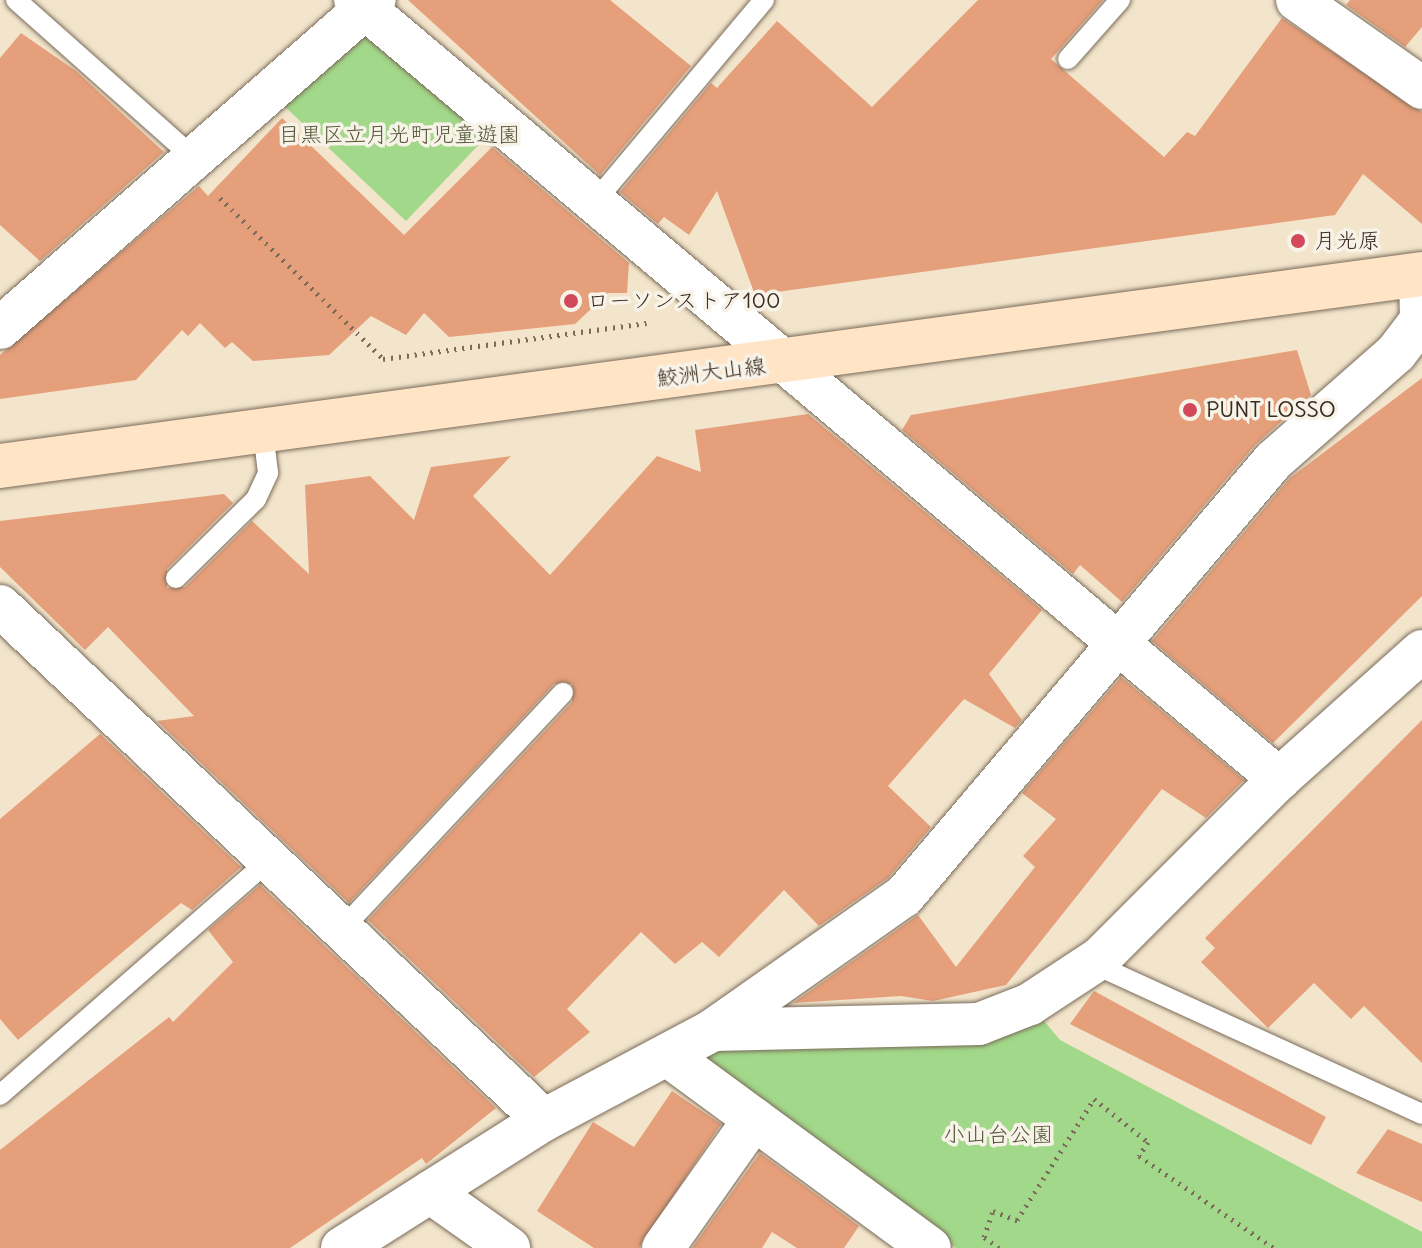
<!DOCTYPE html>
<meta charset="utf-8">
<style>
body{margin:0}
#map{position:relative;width:1422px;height:1248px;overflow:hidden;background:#f2e5cb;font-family:Delius,"Klee One",sans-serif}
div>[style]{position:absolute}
.green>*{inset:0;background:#a2d889}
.building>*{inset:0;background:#e69f7b}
.path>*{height:5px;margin-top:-2.5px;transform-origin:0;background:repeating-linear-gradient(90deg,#7b6b5b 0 2px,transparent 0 8px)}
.roads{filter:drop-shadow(0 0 2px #7b6b5b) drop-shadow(0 0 2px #7b6b5b)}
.lane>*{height:20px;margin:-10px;padding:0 10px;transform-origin:10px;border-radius:10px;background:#fff}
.street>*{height:42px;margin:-21px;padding:0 21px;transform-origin:21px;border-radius:21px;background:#fff}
.secondary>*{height:44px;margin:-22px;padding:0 22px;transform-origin:22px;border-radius:22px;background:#ffe4c6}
.dots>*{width:22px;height:22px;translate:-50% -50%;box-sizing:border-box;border:4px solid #f7f3e8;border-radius:50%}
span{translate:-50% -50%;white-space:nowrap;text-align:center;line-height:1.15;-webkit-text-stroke:7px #f7f3e8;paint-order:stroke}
.park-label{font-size:22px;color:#555639}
.poi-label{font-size:22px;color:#3b2a1e}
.left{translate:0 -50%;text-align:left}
.street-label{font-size:22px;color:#3b2a1e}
</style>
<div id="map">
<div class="green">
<i style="clip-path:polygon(367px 33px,488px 135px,406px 221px,281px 103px)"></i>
<i style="clip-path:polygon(1030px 1004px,1060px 1040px,1422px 1232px,1422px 1248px,956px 1248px,683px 1046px)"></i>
</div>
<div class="building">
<i style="clip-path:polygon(408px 0,610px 0,691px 66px,600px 175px)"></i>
<i style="clip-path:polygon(978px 0,1103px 0,1051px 59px,1164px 157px,1187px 132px,1195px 136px,1282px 18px,1422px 112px,1422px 224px,1363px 174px,1335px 215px,755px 295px,717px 191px,689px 235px,664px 217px,658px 224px,620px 192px,711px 83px,717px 88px,777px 21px,872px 107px)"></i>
<i style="clip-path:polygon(1350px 0,1422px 0,1422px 27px,1405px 47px,1346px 5px)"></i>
<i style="clip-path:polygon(21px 33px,76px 71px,164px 152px,40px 261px,0 225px,0 58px)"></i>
<i style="clip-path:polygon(282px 118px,404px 235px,492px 147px,629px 263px,627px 293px,608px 293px,575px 324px,449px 337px,424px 313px,406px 335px,371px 316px,329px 355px,253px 361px,232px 342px,225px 348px,200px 323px,188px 336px,182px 330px,136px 380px,0 399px,0 355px,199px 186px,208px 196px)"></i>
<i style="clip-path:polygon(1297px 350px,1311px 395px,1255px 445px,1122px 602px,1080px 565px,1073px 574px,902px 430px,911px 415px)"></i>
<i style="clip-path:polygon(1422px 378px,1422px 596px,1273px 743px,1152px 641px,1290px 478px)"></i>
<i style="clip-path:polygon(808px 414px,1042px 610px,989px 674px,1022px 720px,1015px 728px,964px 699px,888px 786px,931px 827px,888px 878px,819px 926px,784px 890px,719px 957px,702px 942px,675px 964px,641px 932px,567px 1009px,590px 1032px,534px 1077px,368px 920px,572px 702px,572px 684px,554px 684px,349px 903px,157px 721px,194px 716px,108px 627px,85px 650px,0 567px,0 521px,224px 494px,233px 503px,167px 569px,167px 588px,185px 587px,252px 521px,309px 574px,305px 485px,370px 476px,414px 520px,431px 467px,511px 456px,473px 496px,550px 575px,657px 456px,701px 472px,695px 430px)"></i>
<i style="clip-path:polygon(1121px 677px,1244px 780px,1206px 818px,1162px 789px,1006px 985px,933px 1001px,901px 996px,793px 1003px,918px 915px,956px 967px,1035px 867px,1023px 856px,1056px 819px,1022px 793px)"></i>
<i style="clip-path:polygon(1422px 720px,1422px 1063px,1364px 1006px,1351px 1019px,1314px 983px,1268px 1028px,1201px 962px,1215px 948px,1205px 938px)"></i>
<i style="clip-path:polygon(100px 734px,241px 867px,192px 910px,181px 903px,18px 1040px,0 1019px,0 819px)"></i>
<i style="clip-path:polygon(260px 885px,496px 1108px,426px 1164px,422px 1158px,290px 1248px,0 1248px,0 1150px,169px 1017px,173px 1022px,233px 962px,208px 930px)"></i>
<i style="clip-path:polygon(1094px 991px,1326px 1117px,1311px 1145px,1070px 1024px)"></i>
<i style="clip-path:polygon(672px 1091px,721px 1124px,639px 1248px,594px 1248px,537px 1211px,593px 1122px,634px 1147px)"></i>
<i style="clip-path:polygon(1388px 1129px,1422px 1144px,1422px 1202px,1356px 1173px)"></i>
<i style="clip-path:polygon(760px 1153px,859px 1226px,844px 1248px,797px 1248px,772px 1232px,762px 1248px,692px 1248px)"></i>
</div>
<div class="path">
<i style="left:220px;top:198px;width:229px;rotate:44.6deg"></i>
<i style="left:383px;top:359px;width:266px;rotate:-7.8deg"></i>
<i style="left:999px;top:1248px;width:19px;rotate:-144deg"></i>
<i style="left:984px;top:1237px;width:28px;rotate:-71deg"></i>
<i style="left:993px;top:1211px;width:26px;rotate:21deg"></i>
<i style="left:1017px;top:1220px;width:143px;rotate:-57.5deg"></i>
<i style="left:1094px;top:1099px;width:69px;rotate:38.5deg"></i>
<i style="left:1148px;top:1142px;width:17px;rotate:123deg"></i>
<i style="left:1139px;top:1156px;width:163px;rotate:34.3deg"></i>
</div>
<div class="roads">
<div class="lane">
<i style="left:16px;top:0;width:237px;rotate:41.6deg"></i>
<i style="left:1068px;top:59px;width:79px;rotate:-48.6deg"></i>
<i style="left:592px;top:205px;width:268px;rotate:-50deg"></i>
<i style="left:176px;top:578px;width:112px;rotate:-44.6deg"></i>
<i style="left:256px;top:499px;width:29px;rotate:-65deg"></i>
<i style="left:268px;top:473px;width:42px;rotate:-96.8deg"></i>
<i style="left:341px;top:930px;width:325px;rotate:-46.9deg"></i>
<i style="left:1092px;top:963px;width:363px;rotate:24.6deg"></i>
<i style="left:0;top:1095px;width:354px;rotate:-41.1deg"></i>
</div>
<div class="street">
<i style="left:355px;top:0;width:1209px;rotate:40.13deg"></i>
<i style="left:1297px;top:0;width:153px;rotate:35.1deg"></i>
<i style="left:0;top:328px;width:498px;rotate:-41.2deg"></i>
<i style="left:0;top:606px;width:748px;rotate:43.38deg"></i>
<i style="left:713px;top:1030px;width:233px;rotate:-35.1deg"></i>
<i style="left:904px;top:896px;width:570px;rotate:-49.69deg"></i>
<i style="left:1273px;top:461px;width:164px;rotate:-41.3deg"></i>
<i style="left:1396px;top:353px;width:41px;rotate:-52.9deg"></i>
<i style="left:1421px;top:320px;width:46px;rotate:-91.2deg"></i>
<i style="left:667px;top:1055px;width:326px;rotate:36.3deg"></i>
<i style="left:430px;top:1192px;width:97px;rotate:35.3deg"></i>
<i style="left:342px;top:1248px;width:239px;rotate:-32.4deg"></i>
<i style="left:544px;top:1120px;width:191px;rotate:-28deg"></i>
<i style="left:713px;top:1030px;width:266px;rotate:-1.3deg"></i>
<i style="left:979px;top:1024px;width:55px;rotate:-21.4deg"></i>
<i style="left:1030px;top:1004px;width:84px;rotate:-33.3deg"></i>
<i style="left:1100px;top:958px;width:253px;rotate:-45deg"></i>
<i style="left:1279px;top:779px;width:192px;rotate:-41.8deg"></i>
<i style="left:663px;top:1248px;width:158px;rotate:-54.8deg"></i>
</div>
<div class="secondary">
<i style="left:0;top:466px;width:1435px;rotate:-7.69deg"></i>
</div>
</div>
<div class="dots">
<i style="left:1298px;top:241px;background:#d1495b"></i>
<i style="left:571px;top:301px;background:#d1495b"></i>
<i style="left:1190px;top:410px;background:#d1495b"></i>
</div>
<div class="park-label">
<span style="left:399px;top:135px">目黒区立月光町児童遊園</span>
<span style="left:998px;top:1135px">小山台公園</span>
</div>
<div class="poi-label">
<span class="left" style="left:1314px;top:241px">月光原</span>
<span class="left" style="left:587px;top:301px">ローソンストア100</span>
<span class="left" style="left:1206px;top:410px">PUNT LOSSO</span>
</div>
<div class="street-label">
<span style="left:711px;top:372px;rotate:-7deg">鮫洲大山線</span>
</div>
</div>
